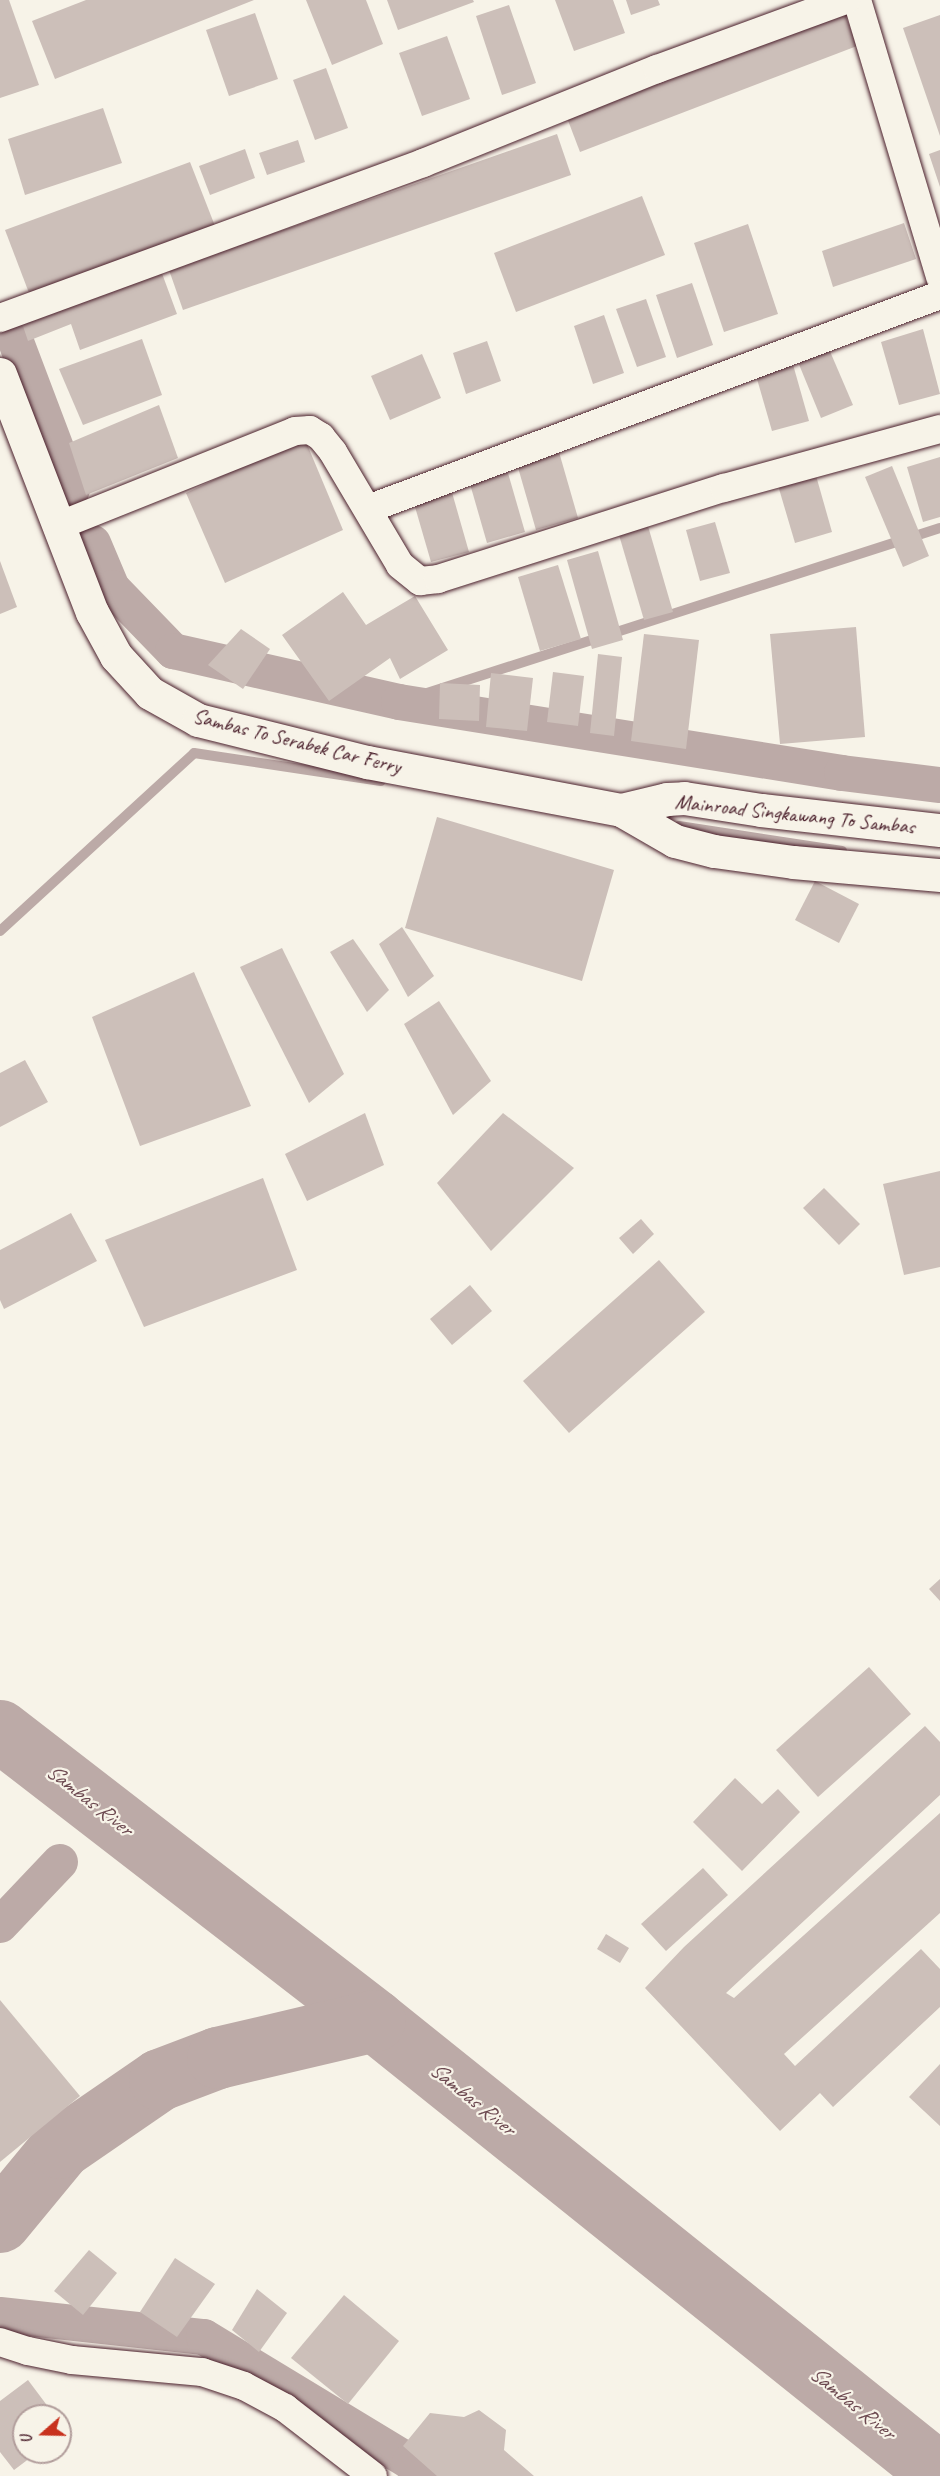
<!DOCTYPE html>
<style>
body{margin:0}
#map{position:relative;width:940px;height:2476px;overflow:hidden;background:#f7f3e8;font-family:Caveat,sans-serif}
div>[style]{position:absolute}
.stream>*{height:10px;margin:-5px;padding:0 5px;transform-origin:5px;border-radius:5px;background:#bcaaa7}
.canal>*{height:36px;margin:-18px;padding:0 18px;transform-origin:18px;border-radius:18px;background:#bcaaa7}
.river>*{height:62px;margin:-31px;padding:0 31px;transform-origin:31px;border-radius:31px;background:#bcaaa7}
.building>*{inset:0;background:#ccbfb9}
.roads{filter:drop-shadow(0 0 2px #4a1f2b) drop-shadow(0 0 2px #4a1f2b)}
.minor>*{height:28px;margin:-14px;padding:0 14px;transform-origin:14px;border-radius:14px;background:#f7f3e8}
.trunk>*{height:33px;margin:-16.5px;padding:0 16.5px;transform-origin:16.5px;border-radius:16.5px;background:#f7f3e8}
span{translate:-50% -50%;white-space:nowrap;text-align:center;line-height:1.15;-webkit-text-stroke:4.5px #f7f3e8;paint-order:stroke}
.street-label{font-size:21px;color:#4a1f2b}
.water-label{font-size:22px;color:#6c4950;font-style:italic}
.north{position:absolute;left:12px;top:2404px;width:60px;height:60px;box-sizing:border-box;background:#f7f3e8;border:2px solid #b29e9c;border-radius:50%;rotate:250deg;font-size:16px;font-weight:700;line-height:24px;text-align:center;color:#4a1f2b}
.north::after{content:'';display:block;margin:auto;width:21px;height:27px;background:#c8321e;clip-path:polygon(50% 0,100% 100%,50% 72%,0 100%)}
</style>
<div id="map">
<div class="stream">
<i style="left:399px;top:702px;width:568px;rotate:-17.83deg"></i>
<i style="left:679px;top:826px;width:165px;rotate:8.7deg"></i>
<i style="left:0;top:931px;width:263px;rotate:-42.5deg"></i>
<i style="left:194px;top:753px;width:189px;rotate:8.5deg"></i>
</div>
<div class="canal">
<i style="left:16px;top:342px;width:158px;rotate:69.3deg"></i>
<i style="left:93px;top:543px;width:49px;rotate:67.1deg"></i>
<i style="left:112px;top:588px;width:88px;rotate:45.9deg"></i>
<i style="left:173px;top:651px;width:232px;rotate:12.7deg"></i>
<i style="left:399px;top:702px;width:449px;rotate:9.1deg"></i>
<i style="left:842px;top:773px;width:99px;rotate:7deg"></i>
<i style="left:0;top:1925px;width:87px;rotate:-46.4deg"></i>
<i style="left:0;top:2315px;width:205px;rotate:6.2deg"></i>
<i style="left:204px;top:2337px;width:241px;rotate:31.2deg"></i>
<i style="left:410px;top:2462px;width:21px;rotate:43deg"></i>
</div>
<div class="river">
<i style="left:0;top:1731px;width:474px;rotate:37.7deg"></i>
<i style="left:375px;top:2021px;width:724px;rotate:38.72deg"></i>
<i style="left:0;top:2222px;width:96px;rotate:-50.5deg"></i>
<i style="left:61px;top:2148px;width:120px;rotate:-34.5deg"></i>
<i style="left:160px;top:2080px;width:62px;rotate:-20.8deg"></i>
<i style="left:218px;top:2058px;width:161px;rotate:-13.3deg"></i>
</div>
<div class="building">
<i style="clip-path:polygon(0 0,9px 0,39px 85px,0 98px)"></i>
<i style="clip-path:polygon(86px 0,254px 0,55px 79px,32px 21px)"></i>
<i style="clip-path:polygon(306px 0,366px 0,383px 44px,332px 65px)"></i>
<i style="clip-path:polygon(387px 0,473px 0,474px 2px,398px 30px)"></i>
<i style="clip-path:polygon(555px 0,613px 0,625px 33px,574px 51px)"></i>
<i style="clip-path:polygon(626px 0,658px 0,660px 5px,631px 15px)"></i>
<i style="clip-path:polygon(841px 4px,857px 46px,580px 152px,564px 110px)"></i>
<i style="clip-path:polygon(509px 5px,536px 83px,502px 95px,476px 16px)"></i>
<i style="clip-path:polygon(255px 13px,278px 79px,229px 96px,206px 30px)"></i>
<i style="clip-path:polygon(940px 15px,940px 136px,903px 28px)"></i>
<i style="clip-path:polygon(447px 36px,470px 99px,422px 116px,399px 53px)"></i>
<i style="clip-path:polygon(326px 68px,348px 128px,315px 140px,293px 80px)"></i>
<i style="clip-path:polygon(103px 108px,122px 163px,25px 195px,8px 139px)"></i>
<i style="clip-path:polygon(557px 134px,571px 175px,183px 310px,169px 270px)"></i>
<i style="clip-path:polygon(298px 140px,305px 162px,267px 175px,259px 153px)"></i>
<i style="clip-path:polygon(245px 149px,255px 178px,210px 195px,199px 166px)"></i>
<i style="clip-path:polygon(940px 150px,940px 187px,929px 154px)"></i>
<i style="clip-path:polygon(190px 162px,215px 226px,29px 293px,5px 230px)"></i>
<i style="clip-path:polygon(642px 196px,665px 255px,516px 312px,494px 253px)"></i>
<i style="clip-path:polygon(904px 223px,916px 259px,833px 287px,822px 251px)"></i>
<i style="clip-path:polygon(748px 224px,778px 314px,724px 332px,694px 243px)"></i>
<i style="clip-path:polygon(160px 268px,177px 314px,80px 350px,71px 324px,28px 341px,21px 320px)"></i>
<i style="clip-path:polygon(692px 283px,713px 345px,677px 358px,656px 295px)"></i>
<i style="clip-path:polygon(646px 299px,666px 357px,637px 367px,616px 309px)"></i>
<i style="clip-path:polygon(604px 315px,624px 373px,593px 384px,574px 326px)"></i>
<i style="clip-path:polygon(923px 329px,940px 394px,899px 405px,881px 342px)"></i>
<i style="clip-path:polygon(142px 339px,162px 395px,83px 425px,59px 369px)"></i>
<i style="clip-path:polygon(487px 341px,501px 381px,466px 394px,453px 353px)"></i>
<i style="clip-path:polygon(829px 349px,853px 405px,821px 418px,798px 362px)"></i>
<i style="clip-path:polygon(422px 354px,441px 398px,390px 420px,371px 376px)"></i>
<i style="clip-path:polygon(792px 361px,809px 421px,772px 431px,755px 372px)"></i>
<i style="clip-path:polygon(159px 405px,178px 458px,86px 495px,69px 443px)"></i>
<i style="clip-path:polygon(304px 437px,343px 530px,225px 583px,186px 493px)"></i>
<i style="clip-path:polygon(559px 452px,578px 518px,536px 530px,517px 464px)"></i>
<i style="clip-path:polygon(940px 457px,940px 517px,923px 522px,907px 467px)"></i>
<i style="clip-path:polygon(506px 466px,525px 532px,487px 543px,468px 477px)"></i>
<i style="clip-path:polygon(892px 466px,929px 556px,903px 567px,865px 477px)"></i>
<i style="clip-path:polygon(815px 472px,832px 532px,795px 543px,777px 482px)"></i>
<i style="clip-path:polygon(451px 489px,469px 552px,431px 562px,413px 500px)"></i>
<i style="clip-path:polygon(715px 522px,730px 573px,700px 581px,686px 530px)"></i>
<i style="clip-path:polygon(648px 526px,673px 612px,644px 620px,619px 535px)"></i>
<i style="clip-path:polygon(598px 551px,623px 640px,592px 649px,567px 560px)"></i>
<i style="clip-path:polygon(0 561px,17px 607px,0 614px)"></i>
<i style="clip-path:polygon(558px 565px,581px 639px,540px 651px,518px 577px)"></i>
<i style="clip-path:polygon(343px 592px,366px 625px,415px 596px,448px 650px,400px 679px,390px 658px,329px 701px,282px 635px)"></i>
<i style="clip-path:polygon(856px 627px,865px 737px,780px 744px,770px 634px)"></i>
<i style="clip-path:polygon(241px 629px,270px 649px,243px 689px,208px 665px)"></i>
<i style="clip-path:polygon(644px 634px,699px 640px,686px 749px,631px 741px)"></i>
<i style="clip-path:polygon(598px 654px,622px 657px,614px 736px,590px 733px)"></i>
<i style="clip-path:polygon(553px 672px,584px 676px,578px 726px,547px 722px)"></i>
<i style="clip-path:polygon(491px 673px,533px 678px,527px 731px,486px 727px)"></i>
<i style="clip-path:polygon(440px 683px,480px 685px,479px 721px,439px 719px)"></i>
<i style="clip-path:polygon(437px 817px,614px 870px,582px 981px,405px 928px)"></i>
<i style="clip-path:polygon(815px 881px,859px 904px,839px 943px,795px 920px)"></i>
<i style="clip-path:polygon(402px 927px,434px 976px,408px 997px,379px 944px)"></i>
<i style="clip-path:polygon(353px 939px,389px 990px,367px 1012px,330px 952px)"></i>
<i style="clip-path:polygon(282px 948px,344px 1074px,309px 1103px,240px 967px)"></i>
<i style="clip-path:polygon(194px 972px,251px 1106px,140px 1146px,92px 1017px)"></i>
<i style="clip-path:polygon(439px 1001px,491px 1081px,453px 1115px,404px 1024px)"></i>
<i style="clip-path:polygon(25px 1060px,48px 1102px,0 1127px,0 1073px)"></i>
<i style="clip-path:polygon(365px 1113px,384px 1165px,307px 1201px,285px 1154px)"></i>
<i style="clip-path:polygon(503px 1113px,574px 1168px,491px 1251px,437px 1183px)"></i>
<i style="clip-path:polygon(940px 1171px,940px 1267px,904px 1275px,883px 1184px)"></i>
<i style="clip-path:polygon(263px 1178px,297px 1270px,144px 1327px,105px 1240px)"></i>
<i style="clip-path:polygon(824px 1188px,860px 1224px,839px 1245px,803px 1208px)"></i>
<i style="clip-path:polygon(71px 1213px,97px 1261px,4px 1309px,0 1300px,0 1250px)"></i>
<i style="clip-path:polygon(641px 1219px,654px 1234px,633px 1254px,619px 1238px)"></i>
<i style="clip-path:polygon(659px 1260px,705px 1312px,569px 1433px,523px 1381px)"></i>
<i style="clip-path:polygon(470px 1285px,492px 1311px,452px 1345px,430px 1319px)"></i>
<i style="clip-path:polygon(940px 1579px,940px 1601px,929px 1589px)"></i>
<i style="clip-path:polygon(869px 1667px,911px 1714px,818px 1797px,776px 1750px)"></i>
<i style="clip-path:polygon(925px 1726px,940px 1742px,940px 1795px,726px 1993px,734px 1998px,940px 1813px,940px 1913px,784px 2054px,795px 2066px,921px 1949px,940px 1969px,940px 2007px,833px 2107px,820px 2093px,780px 2131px,645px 1988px,684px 1947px)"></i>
<i style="clip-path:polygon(735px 1778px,762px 1804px,778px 1789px,800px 1812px,742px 1871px,693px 1822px)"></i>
<i style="clip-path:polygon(703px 1868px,728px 1895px,666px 1951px,641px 1924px)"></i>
<i style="clip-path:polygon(606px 1934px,629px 1948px,620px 1963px,597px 1949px)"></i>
<i style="clip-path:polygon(0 2000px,80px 2096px,0 2162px)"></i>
<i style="clip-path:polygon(940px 2064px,940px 2126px,909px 2097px)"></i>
<i style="clip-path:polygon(89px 2250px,117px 2273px,83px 2315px,54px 2291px)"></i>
<i style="clip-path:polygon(175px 2258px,215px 2284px,177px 2337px,140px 2312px)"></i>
<i style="clip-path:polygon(257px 2289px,287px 2313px,259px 2352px,232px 2330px)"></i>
<i style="clip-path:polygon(344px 2295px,399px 2341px,348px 2404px,291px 2358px)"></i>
<i style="clip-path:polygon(28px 2380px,55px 2416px,24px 2416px,24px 2452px,38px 2452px,14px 2470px,0 2452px,0 2401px)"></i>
<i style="clip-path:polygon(479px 2410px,506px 2430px,504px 2450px,534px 2476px,437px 2476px,403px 2446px,430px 2413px,464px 2417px)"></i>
</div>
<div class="roads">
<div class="minor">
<i style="left:857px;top:0;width:289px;rotate:73.3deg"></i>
<i style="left:0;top:318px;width:451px;rotate:-20.1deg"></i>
<i style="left:423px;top:163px;width:252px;rotate:-21.9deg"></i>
<i style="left:657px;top:69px;width:201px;rotate:-20.1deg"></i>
<i style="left:368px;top:509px;width:611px;rotate:-20.51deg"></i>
<i style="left:58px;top:526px;width:255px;rotate:-21.8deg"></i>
<i style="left:295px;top:431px;width:15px;rotate:-4deg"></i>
<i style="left:310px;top:430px;width:13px;rotate:32deg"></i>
<i style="left:321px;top:437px;width:19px;rotate:51deg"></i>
<i style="left:333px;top:452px;width:131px;rotate:59.3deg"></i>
<i style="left:400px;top:565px;width:26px;rotate:39deg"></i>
<i style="left:420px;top:581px;width:18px;rotate:-6deg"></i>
<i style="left:438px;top:579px;width:300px;rotate:-17.7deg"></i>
<i style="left:724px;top:488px;width:224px;rotate:-15.3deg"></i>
<i style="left:0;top:2342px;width:29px;rotate:18deg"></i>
<i style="left:28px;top:2351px;width:45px;rotate:11.6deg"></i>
<i style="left:72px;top:2360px;width:131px;rotate:5.3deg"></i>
<i style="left:202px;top:2372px;width:44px;rotate:18.4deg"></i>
<i style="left:244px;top:2386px;width:47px;rotate:28.2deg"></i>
<i style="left:285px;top:2408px;width:111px;rotate:37.7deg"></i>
</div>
<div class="trunk">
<i style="left:0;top:374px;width:255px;rotate:68.9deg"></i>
<i style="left:92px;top:612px;width:50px;rotate:61.4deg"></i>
<i style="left:116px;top:656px;width:50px;rotate:47.4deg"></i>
<i style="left:150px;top:693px;width:55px;rotate:29.4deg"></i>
<i style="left:198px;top:720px;width:174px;rotate:14deg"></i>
<i style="left:367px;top:762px;width:258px;rotate:10.7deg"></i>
<i style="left:621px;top:810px;width:62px;rotate:29.9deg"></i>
<i style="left:675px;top:841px;width:40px;rotate:14.4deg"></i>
<i style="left:714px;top:851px;width:80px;rotate:7.9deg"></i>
<i style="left:793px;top:862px;width:148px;rotate:5.1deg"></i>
<i style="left:621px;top:810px;width:47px;rotate:-13.4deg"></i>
<i style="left:667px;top:799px;width:17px;rotate:-3deg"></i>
<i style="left:684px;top:798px;width:78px;rotate:8.9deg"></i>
<i style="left:761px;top:810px;width:180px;rotate:6.4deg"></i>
</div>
</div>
<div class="street-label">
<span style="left:297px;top:741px;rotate:14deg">Sambas To Serabek Car Ferry</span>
<span style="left:795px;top:814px;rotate:6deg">Mainroad Singkawang To Sambas</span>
</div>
<div class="water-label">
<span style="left:89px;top:1800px;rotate:38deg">Sambas River</span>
<span style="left:472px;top:2099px;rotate:39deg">Sambas River</span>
<span style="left:852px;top:2403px;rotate:39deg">Sambas River</span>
</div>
<div class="north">U</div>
</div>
